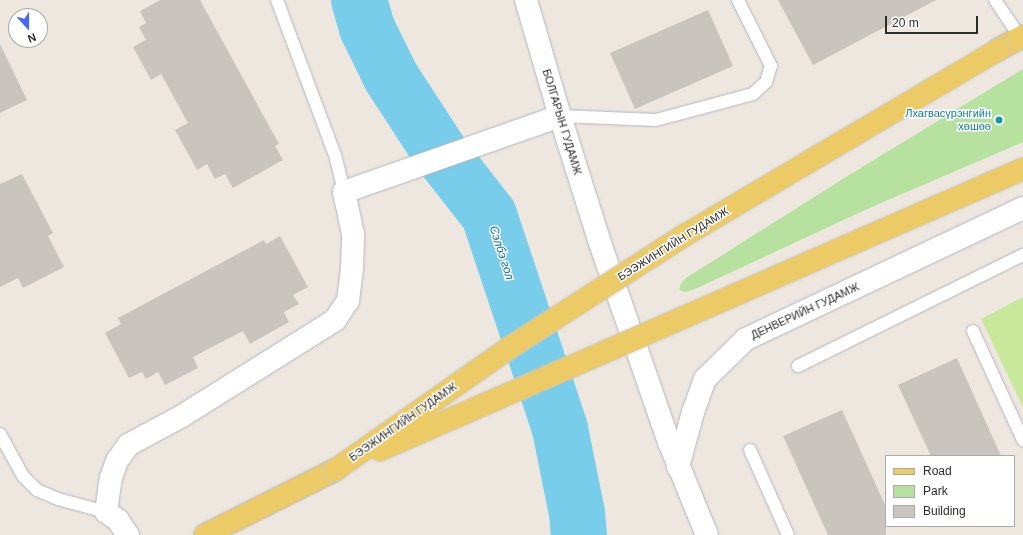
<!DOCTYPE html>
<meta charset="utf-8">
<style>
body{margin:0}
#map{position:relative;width:1023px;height:535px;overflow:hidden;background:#ede7df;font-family:Helvetica,sans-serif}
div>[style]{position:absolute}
.green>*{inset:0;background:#b6e19e}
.pitch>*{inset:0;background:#c8e89b}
.river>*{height:56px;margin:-28px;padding:0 28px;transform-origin:28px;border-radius:28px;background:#77cdea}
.building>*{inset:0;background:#c9c5be}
.roads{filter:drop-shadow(0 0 1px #b3b6bf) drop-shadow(0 0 1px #b3b6bf)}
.lane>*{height:12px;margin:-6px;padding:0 6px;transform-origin:6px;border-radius:6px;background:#fff}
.street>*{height:22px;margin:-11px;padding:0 11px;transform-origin:11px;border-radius:11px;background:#fff}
.secondary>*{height:22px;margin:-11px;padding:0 11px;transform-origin:11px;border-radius:11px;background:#fff}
.primary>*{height:22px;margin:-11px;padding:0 11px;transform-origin:11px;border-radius:11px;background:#eccb66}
.bridges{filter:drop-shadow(0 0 1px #c8c8c8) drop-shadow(0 0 1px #c8c8c8)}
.primary-bridge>*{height:22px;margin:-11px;padding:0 11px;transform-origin:11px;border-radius:11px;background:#eccb66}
.dots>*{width:11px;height:11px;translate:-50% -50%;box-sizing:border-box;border:2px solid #fff;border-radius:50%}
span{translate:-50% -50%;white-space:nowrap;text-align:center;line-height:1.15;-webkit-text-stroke:3px #fff;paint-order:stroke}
.culture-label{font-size:11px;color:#0d838f}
.right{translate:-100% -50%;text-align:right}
.street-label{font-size:11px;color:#2c2c2c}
.water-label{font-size:12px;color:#136c9a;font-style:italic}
.legend{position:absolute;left:885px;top:455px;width:130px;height:72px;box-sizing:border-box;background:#fff;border:1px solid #ababab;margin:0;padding:5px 7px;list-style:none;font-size:12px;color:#2c2c2c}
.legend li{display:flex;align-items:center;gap:8px;height:20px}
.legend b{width:20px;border:1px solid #ababab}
.north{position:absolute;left:8px;top:8px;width:40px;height:40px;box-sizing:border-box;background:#fff;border:1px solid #ababab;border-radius:50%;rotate:159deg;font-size:11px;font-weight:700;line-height:16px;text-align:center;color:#2c2c2c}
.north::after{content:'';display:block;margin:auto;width:14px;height:18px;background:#4668f3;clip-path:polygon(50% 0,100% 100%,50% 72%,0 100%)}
.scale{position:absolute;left:885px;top:16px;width:93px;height:18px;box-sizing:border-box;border:2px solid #2c2c2c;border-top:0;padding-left:5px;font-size:12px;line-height:14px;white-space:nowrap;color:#2c2c2c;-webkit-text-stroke:3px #fff;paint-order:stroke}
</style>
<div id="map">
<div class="green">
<i style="clip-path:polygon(1023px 69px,1023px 142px,867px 209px,693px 290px,685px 292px,679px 290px,681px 284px,686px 278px,846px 177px)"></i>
</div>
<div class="pitch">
<i style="clip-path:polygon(1023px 297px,1023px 407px,981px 319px)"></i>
</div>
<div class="river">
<i style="left:359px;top:0;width:29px;rotate:74deg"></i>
<i style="left:367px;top:28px;width:55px;rotate:63.9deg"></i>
<i style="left:391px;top:77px;width:88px;rotate:57deg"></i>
<i style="left:439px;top:151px;width:81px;rotate:52deg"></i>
<i style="left:489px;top:215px;width:225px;rotate:71.6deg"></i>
<i style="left:560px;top:429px;width:86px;rotate:78.6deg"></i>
<i style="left:577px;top:513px;width:22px;rotate:85deg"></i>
</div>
<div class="building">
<i style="clip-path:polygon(160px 0,200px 0,279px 144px,275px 146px,283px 160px,233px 188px,225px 174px,215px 179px,207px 164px,197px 170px,175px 130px,188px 123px,161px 74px,151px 80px,133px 47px,146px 40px,139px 27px,146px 23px,140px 11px)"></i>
<i style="clip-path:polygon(778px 0,936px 0,813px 65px)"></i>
<i style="clip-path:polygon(708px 10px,733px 66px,635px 109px,610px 53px)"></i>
<i style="clip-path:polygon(0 44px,27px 100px,0 113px)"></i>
<i style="clip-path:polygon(22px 174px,53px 233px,48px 236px,64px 267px,23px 288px,18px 278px,0 287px,0 184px)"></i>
<i style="clip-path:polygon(280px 236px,308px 287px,293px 295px,299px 304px,284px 312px,289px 322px,250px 344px,243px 331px,193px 357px,198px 368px,165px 385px,158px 372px,146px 379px,142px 372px,129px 378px,105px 333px,121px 324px,118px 318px,264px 240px,266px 244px)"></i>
<i style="clip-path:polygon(957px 358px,1001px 456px,931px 456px,898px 385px)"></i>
<i style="clip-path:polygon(842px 410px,886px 507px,886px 535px,828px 535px,783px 436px)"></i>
</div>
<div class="roads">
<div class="lane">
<i style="left:277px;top:0;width:165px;rotate:69.5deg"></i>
<i style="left:335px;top:155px;width:38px;rotate:76deg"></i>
<i style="left:995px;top:0;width:45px;rotate:56deg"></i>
<i style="left:560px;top:116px;width:96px;rotate:2.4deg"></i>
<i style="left:656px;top:120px;width:100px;rotate:-15deg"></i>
<i style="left:753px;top:94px;width:18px;rotate:-43deg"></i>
<i style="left:766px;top:82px;width:17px;rotate:-73deg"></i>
<i style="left:771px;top:66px;width:74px;rotate:-116.6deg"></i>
<i style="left:973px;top:331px;width:120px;rotate:65.4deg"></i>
<i style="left:798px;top:366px;width:251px;rotate:-26.3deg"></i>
<i style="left:0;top:434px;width:48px;rotate:61.3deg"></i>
<i style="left:23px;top:476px;width:20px;rotate:45deg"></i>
<i style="left:37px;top:490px;width:23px;rotate:23deg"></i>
<i style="left:58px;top:499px;width:50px;rotate:15.2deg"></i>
<i style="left:750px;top:450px;width:93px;rotate:65.9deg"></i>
</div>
<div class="street">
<i style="left:128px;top:535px;width:18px;rotate:-124deg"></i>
<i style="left:118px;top:520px;width:14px;rotate:-146deg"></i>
<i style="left:106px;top:512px;width:34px;rotate:-82deg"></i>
<i style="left:111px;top:478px;width:18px;rotate:-71deg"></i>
<i style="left:117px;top:461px;width:19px;rotate:-55deg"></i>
<i style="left:128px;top:445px;width:61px;rotate:-28.2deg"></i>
<i style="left:182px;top:416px;width:181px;rotate:-32.1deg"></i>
<i style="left:335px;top:320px;width:23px;rotate:-56deg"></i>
<i style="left:348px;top:301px;width:33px;rotate:-83deg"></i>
<i style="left:352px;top:268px;width:34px;rotate:-88deg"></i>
<i style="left:353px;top:234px;width:43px;rotate:-102.1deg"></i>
<i style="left:344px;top:192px;width:229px;rotate:-19.4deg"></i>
</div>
<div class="secondary">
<i style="left:526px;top:0;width:121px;rotate:73.7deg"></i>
<i style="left:560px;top:116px;width:133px;rotate:72.5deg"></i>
<i style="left:600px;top:243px;width:211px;rotate:70.9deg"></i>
<i style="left:669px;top:442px;width:100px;rotate:67.8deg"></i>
<i style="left:678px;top:467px;width:57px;rotate:-74.7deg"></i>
<i style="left:693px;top:412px;width:35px;rotate:-70deg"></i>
<i style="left:705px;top:379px;width:57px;rotate:-44.3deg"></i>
<i style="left:746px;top:339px;width:306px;rotate:-25.3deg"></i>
</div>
<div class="primary">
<i style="left:999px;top:49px;width:27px;rotate:-28deg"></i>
<i style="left:205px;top:535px;width:145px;rotate:-26.6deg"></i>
</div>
</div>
<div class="bridges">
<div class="primary-bridge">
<i style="left:380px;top:450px;width:702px;rotate:-23.61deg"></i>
<i style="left:335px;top:470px;width:213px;rotate:-35deg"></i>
<i style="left:509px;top:348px;width:209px;rotate:-32.7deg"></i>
<i style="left:685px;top:235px;width:365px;rotate:-30.6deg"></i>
</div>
</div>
<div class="dots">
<i style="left:999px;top:120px;background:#0f9aa8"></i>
</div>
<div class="culture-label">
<span class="right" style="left:991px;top:120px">Лхагвасүрэнгийн<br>хөшөө</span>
</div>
<div class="street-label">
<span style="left:562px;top:122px;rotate:73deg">БОЛГАРЫН ГУДАМЖ</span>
<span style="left:673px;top:244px;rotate:-32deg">БЭЭЖИНГИЙН ГУДАМЖ</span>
<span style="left:805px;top:311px;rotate:-25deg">ДЕНВЕРИЙН ГУДАМЖ</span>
<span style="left:403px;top:422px;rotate:-35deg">БЭЭЖИНГИЙН ГУДАМЖ</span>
</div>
<div class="water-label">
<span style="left:501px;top:253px;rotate:72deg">Сэлбэ гол</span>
</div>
<ul class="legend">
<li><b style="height:5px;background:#eccb66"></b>Road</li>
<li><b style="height:11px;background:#b6e19e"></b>Park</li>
<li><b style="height:11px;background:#c9c5be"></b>Building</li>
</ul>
<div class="north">N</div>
<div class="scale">20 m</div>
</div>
